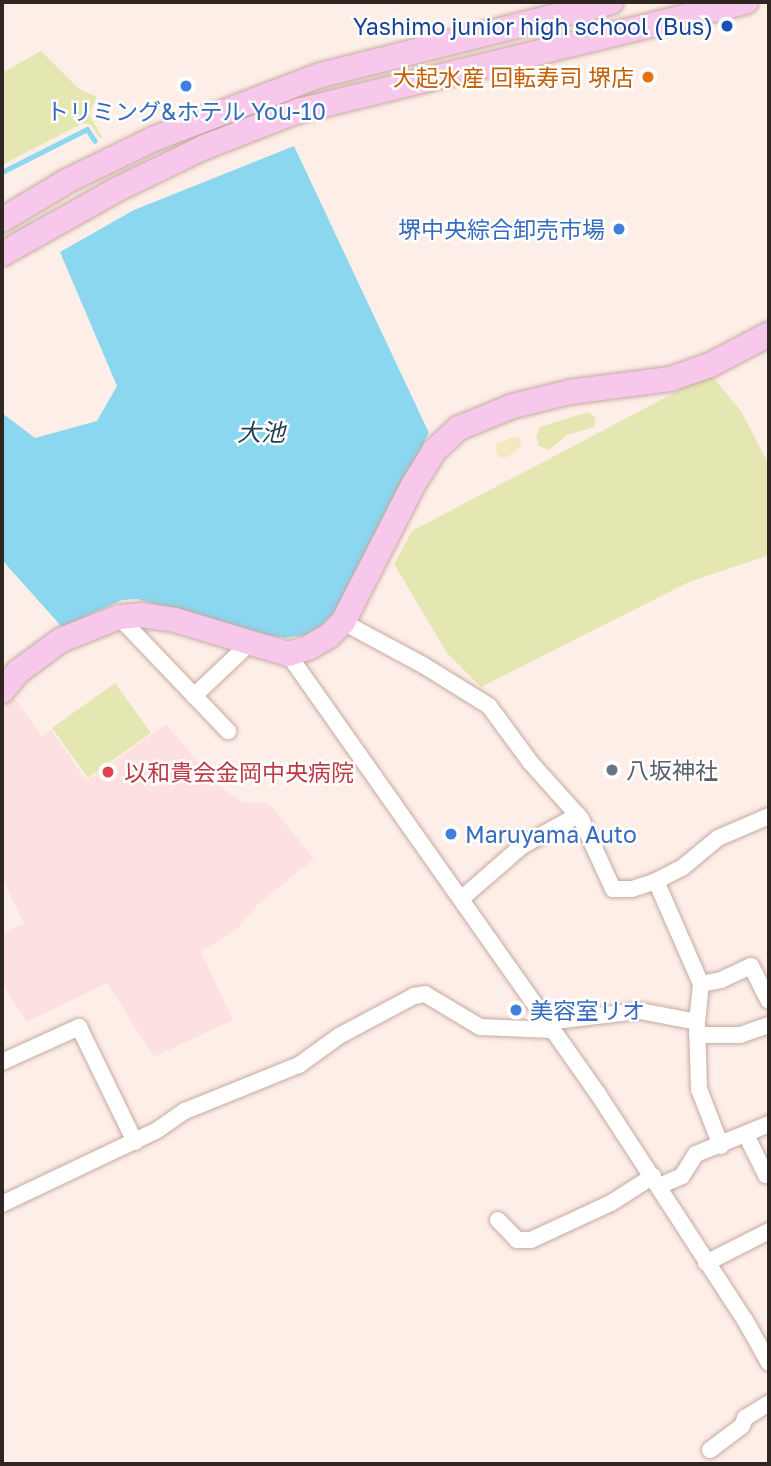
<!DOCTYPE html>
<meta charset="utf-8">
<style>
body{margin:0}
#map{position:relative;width:771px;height:1466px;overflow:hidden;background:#feeee8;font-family:"Golos Text","Noto Sans JP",sans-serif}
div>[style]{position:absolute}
.medical>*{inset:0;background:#fce1e0}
.green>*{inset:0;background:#e4e7b2}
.sand>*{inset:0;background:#f2e9c3}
.water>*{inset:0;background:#8bd7f0}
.stream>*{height:4.5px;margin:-2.25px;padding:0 2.25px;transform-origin:2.25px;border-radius:2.25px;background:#8bd7f0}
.roads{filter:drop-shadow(0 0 2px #c4aba0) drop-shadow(0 0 2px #c4aba0)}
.street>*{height:16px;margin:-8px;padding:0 8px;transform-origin:8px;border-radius:8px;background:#fff}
.primary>*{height:24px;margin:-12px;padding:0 12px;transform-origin:12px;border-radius:12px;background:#f7c8ec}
.dots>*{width:19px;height:19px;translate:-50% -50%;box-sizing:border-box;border:4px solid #fff;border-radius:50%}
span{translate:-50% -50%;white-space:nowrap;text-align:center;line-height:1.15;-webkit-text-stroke:5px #fff;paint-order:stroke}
.transit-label{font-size:23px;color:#164399}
.right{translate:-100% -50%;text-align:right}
.food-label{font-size:23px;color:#c56008}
.shop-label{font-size:23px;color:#366cbe}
.left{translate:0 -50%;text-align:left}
.worship-label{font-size:23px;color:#5b616d}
.health-label{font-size:23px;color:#be3a42}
.water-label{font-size:24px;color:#1b3f4a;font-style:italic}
.frame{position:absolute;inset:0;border:4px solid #2f2521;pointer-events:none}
</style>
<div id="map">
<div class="medical">
<i style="clip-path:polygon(11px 693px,42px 737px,51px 730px,87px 781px,166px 724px,219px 786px,242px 802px,263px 802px,271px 806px,314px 859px,259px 903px,238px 928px,201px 952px,233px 1020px,154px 1057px,107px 983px,27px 1022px,2px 984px,2px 934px,24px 923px,2px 878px,2px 714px)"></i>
</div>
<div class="green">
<i style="clip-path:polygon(41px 51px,79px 89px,97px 97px,89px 114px,102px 137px,100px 138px,91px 125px,83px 123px,2px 165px,2px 73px)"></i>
<i style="clip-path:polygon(710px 374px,741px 411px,769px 465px,769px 555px,689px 582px,481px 687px,447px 653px,394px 564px,412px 531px)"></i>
<i style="clip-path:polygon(588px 412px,596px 418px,594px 427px,567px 435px,549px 450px,539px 446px,536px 437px,540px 427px)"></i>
<i style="clip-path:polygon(115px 683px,151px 733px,88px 778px,52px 728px)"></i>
</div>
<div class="sand">
<i style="clip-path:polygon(515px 436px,521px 439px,521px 446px,508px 457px,499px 458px,495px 445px)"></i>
</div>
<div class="water">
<i style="clip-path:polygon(294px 146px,429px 433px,337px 609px,323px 624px,306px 635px,285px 638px,247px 631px,137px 599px,122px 600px,62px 627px,2px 560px,2px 413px,35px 438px,97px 421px,117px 386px,60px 252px,134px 210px)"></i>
</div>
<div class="stream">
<i style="left:2px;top:172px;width:95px;rotate:-26.8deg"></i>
<i style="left:87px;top:129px;width:14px;rotate:56deg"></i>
</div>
<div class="roads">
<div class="street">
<i style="left:119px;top:617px;width:158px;rotate:46.3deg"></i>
<i style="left:343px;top:622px;width:91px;rotate:28.3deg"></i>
<i style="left:423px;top:665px;width:78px;rotate:31.8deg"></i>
<i style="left:489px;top:706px;width:71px;rotate:53.6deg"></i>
<i style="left:531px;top:763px;width:75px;rotate:48.2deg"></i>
<i style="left:581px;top:819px;width:77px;rotate:65.4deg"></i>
<i style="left:613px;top:889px;width:19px"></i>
<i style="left:632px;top:889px;width:25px;rotate:-18deg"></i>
<i style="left:656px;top:881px;width:30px;rotate:-27deg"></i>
<i style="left:683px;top:867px;width:45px;rotate:-39.6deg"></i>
<i style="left:718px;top:838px;width:56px;rotate:-23.3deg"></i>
<i style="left:288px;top:654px;width:538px;rotate:54.83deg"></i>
<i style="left:598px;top:1094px;width:270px;rotate:57deg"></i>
<i style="left:745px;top:1320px;width:49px;rotate:60.8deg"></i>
<i style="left:194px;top:696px;width:80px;rotate:-43.5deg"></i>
<i style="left:656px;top:881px;width:112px;rotate:66.4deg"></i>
<i style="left:701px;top:984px;width:38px;rotate:96deg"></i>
<i style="left:697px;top:1022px;width:67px;rotate:88.3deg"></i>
<i style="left:699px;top:1089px;width:61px;rotate:68.9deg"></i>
<i style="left:461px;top:899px;width:81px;rotate:-41deg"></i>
<i style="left:522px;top:846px;width:64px;rotate:-29deg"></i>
<i style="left:701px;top:984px;width:20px;rotate:-11deg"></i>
<i style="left:721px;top:980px;width:33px;rotate:-25deg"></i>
<i style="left:751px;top:966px;width:39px;rotate:63deg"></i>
<i style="left:546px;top:1022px;width:95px;rotate:-6.7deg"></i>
<i style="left:640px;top:1011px;width:58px;rotate:10.9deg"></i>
<i style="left:697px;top:1035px;width:43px"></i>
<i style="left:740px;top:1035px;width:31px;rotate:-19deg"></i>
<i style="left:2px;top:1062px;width:85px;rotate:-24.4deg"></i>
<i style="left:79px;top:1027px;width:128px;rotate:64deg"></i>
<i style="left:746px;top:1135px;width:45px;rotate:63.4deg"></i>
<i style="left:766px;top:1175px;width:4px;rotate:-34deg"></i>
<i style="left:659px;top:1186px;width:25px;rotate:-23deg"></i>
<i style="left:682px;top:1176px;width:26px;rotate:-58deg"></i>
<i style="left:696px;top:1154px;width:79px;rotate:-22.3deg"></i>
<i style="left:2px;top:1204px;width:170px;rotate:-25.4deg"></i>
<i style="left:156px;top:1131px;width:35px;rotate:-35deg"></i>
<i style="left:185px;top:1111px;width:123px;rotate:-22deg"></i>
<i style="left:299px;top:1065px;width:49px;rotate:-35.9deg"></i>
<i style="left:339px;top:1036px;width:85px;rotate:-28.1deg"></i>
<i style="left:414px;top:996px;width:11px;rotate:-10deg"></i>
<i style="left:425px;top:994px;width:64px;rotate:31deg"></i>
<i style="left:480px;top:1027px;width:72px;rotate:2.4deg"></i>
<i style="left:498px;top:1220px;width:28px;rotate:46deg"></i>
<i style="left:517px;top:1240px;width:14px"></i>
<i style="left:531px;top:1240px;width:88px;rotate:-24.8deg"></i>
<i style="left:611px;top:1203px;width:50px;rotate:-32.7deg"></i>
<i style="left:706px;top:1263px;width:71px;rotate:-26.9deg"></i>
<i style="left:710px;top:1450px;width:40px;rotate:-37deg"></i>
<i style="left:742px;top:1426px;width:9px;rotate:-69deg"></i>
<i style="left:745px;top:1418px;width:28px;rotate:-32deg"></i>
</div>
<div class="primary">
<i style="left:2px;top:220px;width:76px;rotate:-31deg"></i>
<i style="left:67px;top:181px;width:96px;rotate:-26deg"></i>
<i style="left:153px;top:139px;width:180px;rotate:-20.9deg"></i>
<i style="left:321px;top:75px;width:299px;rotate:-14.1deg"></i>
<i style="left:2px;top:254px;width:133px;rotate:-29.3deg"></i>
<i style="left:118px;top:189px;width:97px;rotate:-25.8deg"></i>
<i style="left:205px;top:147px;width:100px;rotate:-21.2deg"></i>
<i style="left:298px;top:111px;width:461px;rotate:-13.7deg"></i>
<i style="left:2px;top:691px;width:26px;rotate:-50deg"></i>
<i style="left:19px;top:671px;width:52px;rotate:-36.4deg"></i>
<i style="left:61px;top:640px;width:62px;rotate:-21.6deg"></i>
<i style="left:119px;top:617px;width:21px;rotate:-5deg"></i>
<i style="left:140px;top:615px;width:35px;rotate:8deg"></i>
<i style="left:175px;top:620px;width:118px;rotate:16.7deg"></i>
<i style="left:288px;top:654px;width:21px;rotate:-17deg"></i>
<i style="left:308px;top:648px;width:24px;rotate:-30deg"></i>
<i style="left:329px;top:636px;width:20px;rotate:-45deg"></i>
<i style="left:343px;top:622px;width:154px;rotate:-62.9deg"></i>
<i style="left:413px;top:485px;width:40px;rotate:-58deg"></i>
<i style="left:434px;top:451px;width:34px;rotate:-43deg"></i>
<i style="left:459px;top:428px;width:58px;rotate:-22.2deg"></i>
<i style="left:513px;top:406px;width:59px;rotate:-13.8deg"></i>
<i style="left:570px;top:392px;width:101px;rotate:-7.4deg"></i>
<i style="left:670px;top:379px;width:42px;rotate:-19.3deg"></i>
<i style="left:710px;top:365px;width:67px;rotate:-27.7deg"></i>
</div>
</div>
<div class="dots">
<i style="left:727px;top:26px;background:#1a4fb4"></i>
<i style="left:648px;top:77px;background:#e8710a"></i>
<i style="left:186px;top:86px;background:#3f7fe0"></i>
<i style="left:619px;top:229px;background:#3f7fe0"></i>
<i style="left:612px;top:770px;background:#6b7280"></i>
<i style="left:108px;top:772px;background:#e0444e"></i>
<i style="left:451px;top:834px;background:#3f7fe0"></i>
<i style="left:516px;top:1010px;background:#3f7fe0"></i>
</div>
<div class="transit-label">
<span class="right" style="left:713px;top:26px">Yashimo junior high school (Bus)</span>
</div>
<div class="food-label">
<span class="right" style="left:634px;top:77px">大起水産 回転寿司 堺店</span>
</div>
<div class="shop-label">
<span style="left:186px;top:111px">トリミング&amp;ホテル You-10</span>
<span class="right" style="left:605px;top:229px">堺中央綜合卸売市場</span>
<span class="left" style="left:465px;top:834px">Maruyama Auto</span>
<span class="left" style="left:530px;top:1010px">美容室リオ</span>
</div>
<div class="worship-label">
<span class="left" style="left:626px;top:770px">八坂神社</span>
</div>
<div class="health-label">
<span class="left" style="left:124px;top:772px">以和貴会金岡中央病院</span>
</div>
<div class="water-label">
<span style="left:261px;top:432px">大池</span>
</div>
<div class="frame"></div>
</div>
